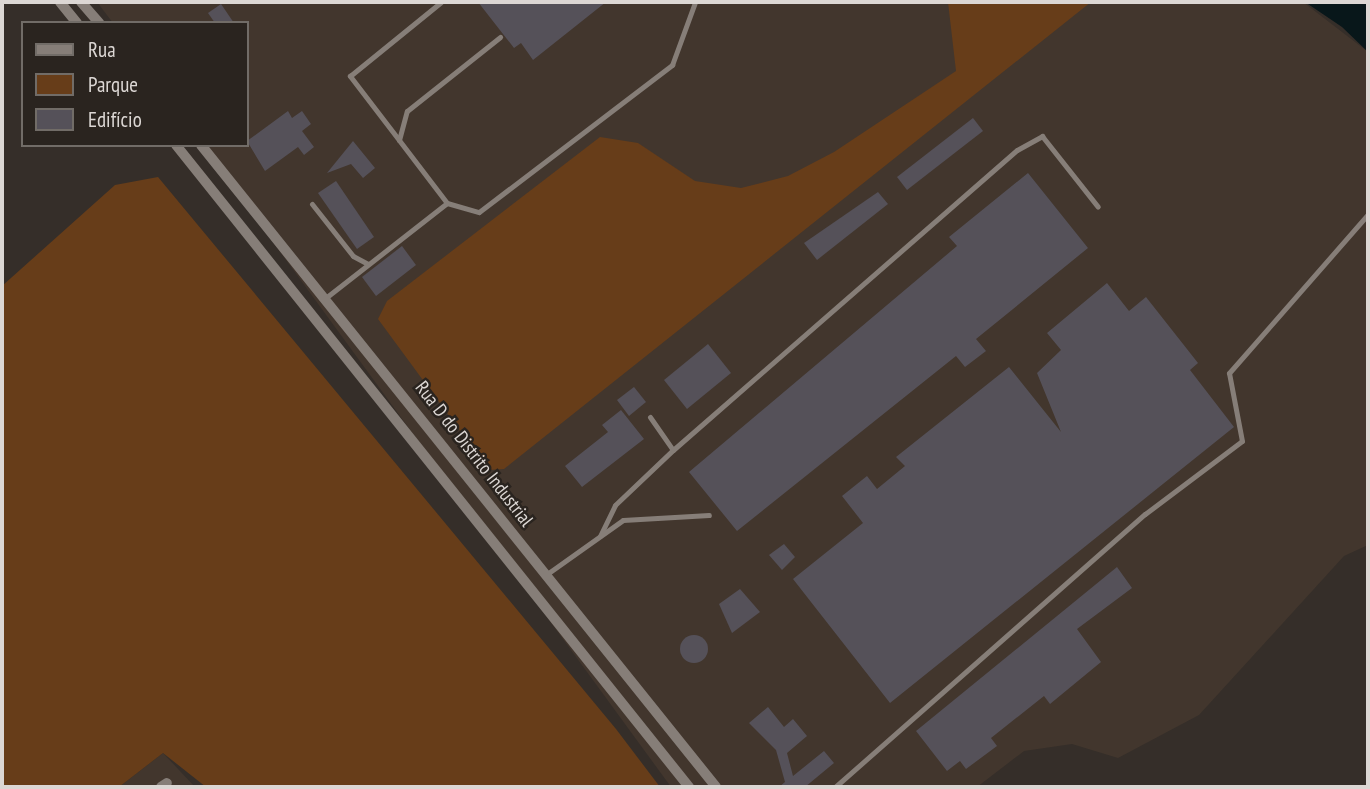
<!DOCTYPE html>
<meta charset="utf-8">
<style>
body{margin:0}
#map{position:relative;width:1370px;height:789px;overflow:hidden;background:#352e29;font-family:"PT Sans Narrow",sans-serif}
div>[style]{position:absolute}
.built>*{inset:0;background:#42362d}
.green>*{inset:0;background:#673d19}
.water>*{inset:0;background:#08171a}
.building>*{inset:0;background:#555159}
.round{border-radius:50%}
.lane>*{height:5px;margin:-2.5px;padding:0 2.5px;transform-origin:2.5px;border-radius:2.5px;background:#867e78}
.street>*{height:10px;margin:-5px;padding:0 5px;transform-origin:5px;border-radius:5px;background:#867e78}
span{translate:-50% -50%;white-space:nowrap;text-align:center;line-height:1.15;-webkit-text-stroke:5px #2a241f;paint-order:stroke}
.street-label{font-size:19px;color:#dcd7d4}
.frame{position:absolute;inset:0;border:4px solid #dcd7d4;pointer-events:none}
.legend{position:absolute;left:21px;top:21px;width:228px;height:126px;box-sizing:border-box;background:#2a241f;border:2px solid #716c67;margin:0;padding:9px 12px;list-style:none;font-size:21px;color:#dcd7d4}
.legend li{display:flex;align-items:center;gap:14px;height:35px}
.legend b{width:35px;border:2px solid #716c67}
</style>
<div id="map">
<div class="built">
<i style="clip-path:polygon(97px 2px,1303px 2px,1368px 52px,1368px 545px,1344px 556px,1199px 715px,1118px 758px,1072px 744px,1024px 751px,977px 787px,671px 787px,202px 145px,247px 145px,247px 23px,113px 23px)"></i>
<i style="clip-path:polygon(163px 753px,195px 787px,119px 787px)"></i>
</div>
<div class="green">
<i style="clip-path:polygon(948px 2px,1091px 2px,504px 469px,489px 470px,378px 319px,387px 301px,600px 137px,638px 143px,695px 181px,741px 188px,788px 176px,834px 152px,956px 71px)"></i>
<i style="clip-path:polygon(158px 177px,616px 729px,660px 787px,206px 787px,163px 753px,119px 787px,2px 787px,2px 286px,115px 185px)"></i>
</div>
<div class="water">
<i style="clip-path:polygon(1305px 2px,1368px 2px,1368px 52px,1342px 27px)"></i>
</div>
<div class="building">
<i style="clip-path:polygon(478px 2px,606px 2px,533px 60px,521px 43px,514px 48px)"></i>
<i style="clip-path:polygon(221px 4px,234px 23px,215px 23px,208px 13px)"></i>
<i style="clip-path:polygon(288px 111px,292px 118px,302px 111px,311px 124px,302px 131px,314px 147px,304px 155px,298px 147px,265px 171px,247px 141px)"></i>
<i style="clip-path:polygon(973px 118px,983px 131px,907px 190px,897px 177px)"></i>
<i style="clip-path:polygon(353px 141px,375px 168px,363px 178px,351px 164px,327px 173px)"></i>
<i style="clip-path:polygon(1028px 173px,1088px 248px,976px 339px,986px 351px,965px 367px,956px 356px,737px 531px,689px 472px,957px 246px,949px 237px)"></i>
<i style="clip-path:polygon(336px 181px,374px 237px,357px 249px,318px 193px)"></i>
<i style="clip-path:polygon(878px 192px,888px 204px,817px 260px,804px 243px)"></i>
<i style="clip-path:polygon(402px 246px,416px 265px,376px 296px,362px 277px)"></i>
<i style="clip-path:polygon(1107px 283px,1129px 311px,1146px 297px,1198px 363px,1190px 370px,1234px 427px,890px 703px,793px 579px,863px 523px,842px 496px,867px 476px,877px 489px,905px 466px,896px 457px,1009px 367px,1061px 432px,1037px 373px,1061px 350px,1047px 333px)"></i>
<i style="clip-path:polygon(708px 344px,731px 373px,687px 409px,664px 380px)"></i>
<i style="clip-path:polygon(634px 387px,646px 402px,629px 416px,617px 400px)"></i>
<i style="clip-path:polygon(621px 410px,644px 439px,582px 487px,565px 466px,608px 432px,602px 425px)"></i>
<i style="clip-path:polygon(784px 544px,795px 557px,782px 570px,769px 555px)"></i>
<i style="clip-path:polygon(1117px 567px,1132px 588px,1077px 629px,1101px 662px,1050px 704px,1044px 696px,991px 738px,997px 746px,966px 769px,960px 761px,947px 771px,916px 731px)"></i>
<i style="clip-path:polygon(740px 589px,760px 612px,732px 633px,719px 604px)"></i>
<i class="round" style="left:680px;top:635px;width:28px;height:28px"></i>
<i style="clip-path:polygon(768px 707px,784px 727px,793px 719px,807px 736px,787px 753px,793px 776px,824px 751px,834px 763px,805px 787px,779px 787px,785px 782px,776px 750px,749px 723px)"></i>
</div>
<div class="lane">
<i style="left:399px;top:140px;width:81px;rotate:-127.4deg"></i>
<i style="left:350px;top:76px;width:117px;rotate:-39.1deg"></i>
<i style="left:447px;top:203px;width:33px;rotate:16deg"></i>
<i style="left:479px;top:212px;width:243px;rotate:-37.3deg"></i>
<i style="left:672px;top:65px;width:67px;rotate:-69.9deg"></i>
<i style="left:312px;top:204px;width:66px;rotate:51.7deg"></i>
<i style="left:353px;top:256px;width:17px;rotate:28deg"></i>
<i style="left:328px;top:296px;width:151px;rotate:-38deg"></i>
<i style="left:447px;top:203px;width:79px;rotate:-127.3deg"></i>
<i style="left:399px;top:140px;width:30px;rotate:-75deg"></i>
<i style="left:407px;top:111px;width:119px;rotate:-38.5deg"></i>
<i style="left:650px;top:417px;width:40px;rotate:55.1deg"></i>
<i style="left:600px;top:536px;width:34px;rotate:-64deg"></i>
<i style="left:615px;top:505px;width:80px;rotate:-43.5deg"></i>
<i style="left:673px;top:450px;width:456px;rotate:-41.1deg"></i>
<i style="left:1017px;top:150px;width:29px;rotate:-29deg"></i>
<i style="left:1042px;top:136px;width:90px;rotate:51.7deg"></i>
<i style="left:547px;top:574px;width:93px;rotate:-35.4deg"></i>
<i style="left:623px;top:520px;width:86px;rotate:-3.3deg"></i>
<i style="left:835px;top:787px;width:413px;rotate:-41.4deg"></i>
<i style="left:1145px;top:514px;width:121px;rotate:-37deg"></i>
<i style="left:1242px;top:441px;width:69px;rotate:-100.8deg"></i>
<i style="left:1229px;top:373px;width:211px;rotate:-48.8deg"></i>
</div>
<div class="street">
<i style="left:60px;top:2px;width:27px;rotate:51deg"></i>
<i style="left:81px;top:2px;width:28px;rotate:49deg"></i>
<i style="left:176px;top:145px;width:822px;rotate:51.37deg"></i>
<i style="left:201px;top:145px;width:823px;rotate:51.26deg"></i>
<i style="left:161px;top:787px;width:7px;rotate:-34deg"></i>
</div>
<div class="street-label">
<span style="left:474px;top:454px;rotate:52deg">Rua D do Distrito Industrial</span>
</div>
<div class="frame"></div>
<ul class="legend">
<li><b style="height:9px;background:#867e78"></b>Rua</li>
<li><b style="height:19px;background:#673d19"></b>Parque</li>
<li><b style="height:19px;background:#555159"></b>Edifício</li>
</ul>
</div>
